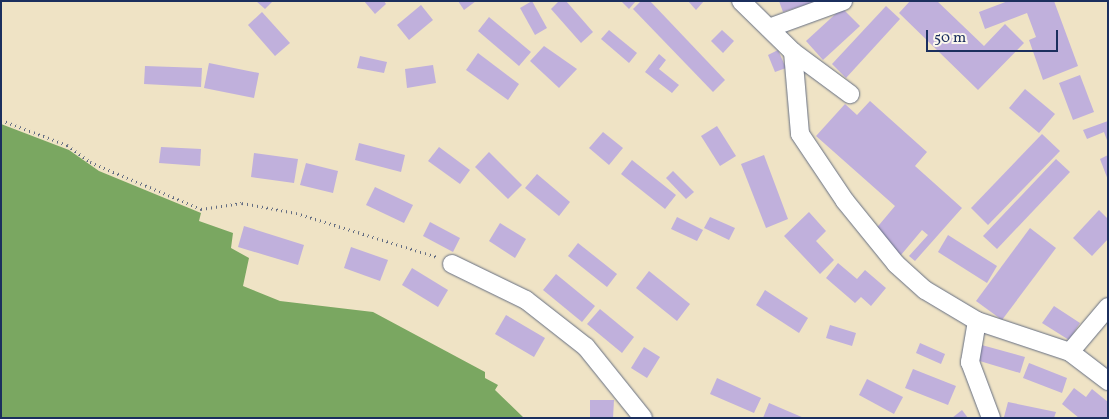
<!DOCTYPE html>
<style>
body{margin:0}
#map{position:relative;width:1109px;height:419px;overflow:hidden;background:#efe3c5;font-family:Vollkorn,serif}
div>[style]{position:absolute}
.forest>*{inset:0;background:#7aa761}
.building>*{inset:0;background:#c0b0dc}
.path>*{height:3px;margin-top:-1.5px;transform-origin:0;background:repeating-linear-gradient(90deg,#656e82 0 1px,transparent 0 5px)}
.roads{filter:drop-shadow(0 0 1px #656e82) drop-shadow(0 0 1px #656e82)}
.minor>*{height:18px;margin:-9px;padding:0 9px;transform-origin:9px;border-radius:9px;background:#fff}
span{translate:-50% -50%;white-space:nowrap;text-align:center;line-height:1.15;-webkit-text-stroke:4.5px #fbf7ec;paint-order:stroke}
.frame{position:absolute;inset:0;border:2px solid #1b2f5e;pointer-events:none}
.scale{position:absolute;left:926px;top:30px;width:132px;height:22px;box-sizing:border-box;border:2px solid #1b2f5e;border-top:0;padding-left:6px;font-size:15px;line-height:18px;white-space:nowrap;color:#1b2f5e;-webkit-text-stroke:4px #fbf7ec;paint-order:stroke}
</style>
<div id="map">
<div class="forest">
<i style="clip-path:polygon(1px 124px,69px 150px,99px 171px,201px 213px,199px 221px,233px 233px,231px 248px,249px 258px,243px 286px,280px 301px,373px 312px,485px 372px,485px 378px,498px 385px,495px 390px,524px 418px,1px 418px)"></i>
</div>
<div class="building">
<i style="clip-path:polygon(256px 1px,273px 1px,265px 9px)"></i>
<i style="clip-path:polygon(364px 1px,384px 1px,386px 4px,375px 14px)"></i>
<i style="clip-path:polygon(458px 1px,476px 1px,464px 10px)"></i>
<i style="clip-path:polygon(532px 1px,547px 28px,535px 35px,520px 8px)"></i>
<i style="clip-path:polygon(559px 1px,566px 1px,593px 32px,581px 43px,551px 9px)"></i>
<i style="clip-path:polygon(621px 1px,636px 1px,629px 9px)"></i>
<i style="clip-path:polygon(641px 1px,650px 1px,725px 80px,713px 92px,633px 9px)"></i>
<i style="clip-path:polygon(688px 1px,704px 1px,696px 10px)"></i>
<i style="clip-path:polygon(779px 1px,814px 1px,814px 2px,783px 12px)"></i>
<i style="clip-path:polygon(910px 1px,937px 1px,984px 46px,1005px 24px,1024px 43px,978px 90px,899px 13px)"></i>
<i style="clip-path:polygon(1008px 1px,1054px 1px,1078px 66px,1043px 80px,1029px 40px,1036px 37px,1027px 13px,985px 29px,979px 12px)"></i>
<i style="clip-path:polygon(421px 5px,433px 20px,409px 40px,397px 25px)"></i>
<i style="clip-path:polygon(886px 6px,900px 19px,846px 78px,832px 64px)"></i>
<i style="clip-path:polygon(842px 8px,860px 26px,823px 60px,806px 41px)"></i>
<i style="clip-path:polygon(262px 12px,290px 43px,275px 56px,248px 25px)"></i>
<i style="clip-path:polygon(489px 17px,531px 52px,519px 66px,478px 31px)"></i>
<i style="clip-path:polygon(609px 30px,637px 53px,629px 63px,601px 39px)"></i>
<i style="clip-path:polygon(722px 30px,734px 41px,723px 53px,711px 41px)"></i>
<i style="clip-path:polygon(544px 46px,577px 69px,559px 88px,530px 61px)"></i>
<i style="clip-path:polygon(778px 50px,786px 68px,775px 72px,768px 55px)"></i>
<i style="clip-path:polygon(478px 53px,519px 84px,508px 100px,466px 70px)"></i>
<i style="clip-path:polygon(659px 54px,666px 60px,659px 69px,679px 85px,672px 93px,645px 72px)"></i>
<i style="clip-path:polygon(360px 56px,387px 62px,384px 73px,357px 68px)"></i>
<i style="clip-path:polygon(209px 63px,259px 73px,254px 98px,204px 88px)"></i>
<i style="clip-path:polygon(433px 65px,436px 83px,407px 88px,405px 69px)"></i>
<i style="clip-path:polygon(145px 66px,202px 68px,201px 87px,144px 84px)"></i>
<i style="clip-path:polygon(1080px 75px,1094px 112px,1073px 120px,1059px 83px)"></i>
<i style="clip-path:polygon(1025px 89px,1055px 114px,1039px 133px,1009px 108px)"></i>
<i style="clip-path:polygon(870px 101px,927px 152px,915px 166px,962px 208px,915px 261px,909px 256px,928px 235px,922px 230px,901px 255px,874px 231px,895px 206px,816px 136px,845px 104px,857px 115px)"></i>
<i style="clip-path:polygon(1108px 121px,1108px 143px,1104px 132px,1087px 139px,1083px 130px)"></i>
<i style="clip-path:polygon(717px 126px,736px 156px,720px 166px,701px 136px)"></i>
<i style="clip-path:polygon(603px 132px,623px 148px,609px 165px,589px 148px)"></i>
<i style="clip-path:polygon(1042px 134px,1060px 151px,988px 225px,971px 208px)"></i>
<i style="clip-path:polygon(359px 143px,405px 155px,401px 172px,355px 160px)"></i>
<i style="clip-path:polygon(161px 147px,201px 149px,200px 166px,159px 163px)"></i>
<i style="clip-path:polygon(439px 147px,470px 170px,460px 184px,428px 161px)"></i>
<i style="clip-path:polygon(489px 152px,522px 185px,508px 199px,475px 167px)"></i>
<i style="clip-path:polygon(254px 153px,298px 159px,294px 183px,251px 177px)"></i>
<i style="clip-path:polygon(764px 155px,788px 219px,766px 228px,741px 164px)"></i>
<i style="clip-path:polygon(1108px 155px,1108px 180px,1100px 159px)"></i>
<i style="clip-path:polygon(1056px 159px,1070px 172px,997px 249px,983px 236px)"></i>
<i style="clip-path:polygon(632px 160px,676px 195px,665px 209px,621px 174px)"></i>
<i style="clip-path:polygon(306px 163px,338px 171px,333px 193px,300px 185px)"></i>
<i style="clip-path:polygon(673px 171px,694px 192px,686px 199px,666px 178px)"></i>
<i style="clip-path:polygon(537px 174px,570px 202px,559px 216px,525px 188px)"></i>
<i style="clip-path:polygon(375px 187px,413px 205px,404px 223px,366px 205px)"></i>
<i style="clip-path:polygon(1099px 210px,1108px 219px,1108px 239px,1092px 256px,1073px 238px)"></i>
<i style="clip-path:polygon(809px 212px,826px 231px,816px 241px,834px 260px,820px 274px,784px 236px)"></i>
<i style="clip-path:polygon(677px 217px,703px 230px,697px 241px,671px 229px)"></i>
<i style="clip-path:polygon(710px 217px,735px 228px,729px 240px,704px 228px)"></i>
<i style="clip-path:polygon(430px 222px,460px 238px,453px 252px,423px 236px)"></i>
<i style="clip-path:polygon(500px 223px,526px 239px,515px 258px,489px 241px)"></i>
<i style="clip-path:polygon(244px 226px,304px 245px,298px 265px,238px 247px)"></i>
<i style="clip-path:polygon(1030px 228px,1056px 248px,1002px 320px,976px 301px)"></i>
<i style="clip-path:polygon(948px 235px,997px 266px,987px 283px,938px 252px)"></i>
<i style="clip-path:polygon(578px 243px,617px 274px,607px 287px,568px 256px)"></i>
<i style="clip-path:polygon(351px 247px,388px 260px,380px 281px,344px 268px)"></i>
<i style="clip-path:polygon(838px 263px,857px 279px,865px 270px,886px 288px,871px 306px,861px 297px,855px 303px,826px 278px)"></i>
<i style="clip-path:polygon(412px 268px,448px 290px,438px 307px,402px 285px)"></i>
<i style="clip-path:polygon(649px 271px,690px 304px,677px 321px,636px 288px)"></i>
<i style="clip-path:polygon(556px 274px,595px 306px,582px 322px,543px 290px)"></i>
<i style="clip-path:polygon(765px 290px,808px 318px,799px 333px,756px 305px)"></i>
<i style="clip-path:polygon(1054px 306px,1080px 323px,1069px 340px,1042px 323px)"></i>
<i style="clip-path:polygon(600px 309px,634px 337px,622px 353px,587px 324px)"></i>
<i style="clip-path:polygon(506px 315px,545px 338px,534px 357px,495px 334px)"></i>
<i style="clip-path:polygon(830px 325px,856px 333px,852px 346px,826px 338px)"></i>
<i style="clip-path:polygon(920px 343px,945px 354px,941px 364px,916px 353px)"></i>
<i style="clip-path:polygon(978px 344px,1025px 357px,1020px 373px,973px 359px)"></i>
<i style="clip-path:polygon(644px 347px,660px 357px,647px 378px,631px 368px)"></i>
<i style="clip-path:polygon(1029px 363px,1067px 378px,1062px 393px,1023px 378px)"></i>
<i style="clip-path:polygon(913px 369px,956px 386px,948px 405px,905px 388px)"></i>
<i style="clip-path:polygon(717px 378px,761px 398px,754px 413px,710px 394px)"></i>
<i style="clip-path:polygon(867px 379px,903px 397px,894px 414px,859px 395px)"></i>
<i style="clip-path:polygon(1074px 388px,1086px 397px,1092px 389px,1108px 402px,1108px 418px,1079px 418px,1062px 404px)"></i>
<i style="clip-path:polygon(590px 400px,614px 400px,613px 418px,590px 418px)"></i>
<i style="clip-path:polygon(1008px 402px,1056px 412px,1054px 418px,1004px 417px)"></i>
<i style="clip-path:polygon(769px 403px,804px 418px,763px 418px)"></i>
<i style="clip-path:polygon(962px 410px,968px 418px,952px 418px)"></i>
</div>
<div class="path">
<i style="left:1px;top:120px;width:71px;rotate:20.7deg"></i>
<i style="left:67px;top:145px;width:29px;rotate:36deg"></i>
<i style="left:90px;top:162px;width:121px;rotate:22.9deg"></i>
<i style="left:201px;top:209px;width:41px;rotate:-8.3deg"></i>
<i style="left:242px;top:203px;width:55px;rotate:10.5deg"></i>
<i style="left:296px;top:213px;width:148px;rotate:17.3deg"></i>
</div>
<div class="roads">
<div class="minor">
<i style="left:741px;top:1px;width:73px;rotate:44.4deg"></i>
<i style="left:793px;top:52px;width:71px;rotate:36.4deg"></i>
<i style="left:769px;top:28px;width:79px;rotate:-20deg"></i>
<i style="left:793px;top:52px;width:82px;rotate:85.1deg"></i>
<i style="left:800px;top:134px;width:81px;rotate:56.1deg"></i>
<i style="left:845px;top:201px;width:81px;rotate:51deg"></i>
<i style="left:896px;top:264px;width:39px;rotate:42deg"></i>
<i style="left:925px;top:290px;width:61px;rotate:30.8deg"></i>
<i style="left:977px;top:321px;width:98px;rotate:18.4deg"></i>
<i style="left:1070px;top:352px;width:48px;rotate:37.3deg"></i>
<i style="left:452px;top:264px;width:82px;rotate:25.9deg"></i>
<i style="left:526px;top:300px;width:76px;rotate:38.1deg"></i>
<i style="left:586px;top:347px;width:91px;rotate:51.2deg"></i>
<i style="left:977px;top:321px;width:42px;rotate:99.7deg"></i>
<i style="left:970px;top:362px;width:60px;rotate:69.4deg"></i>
<i style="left:1070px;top:352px;width:59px;rotate:-49.8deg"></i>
</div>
</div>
<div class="frame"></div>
<div class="scale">50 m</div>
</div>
